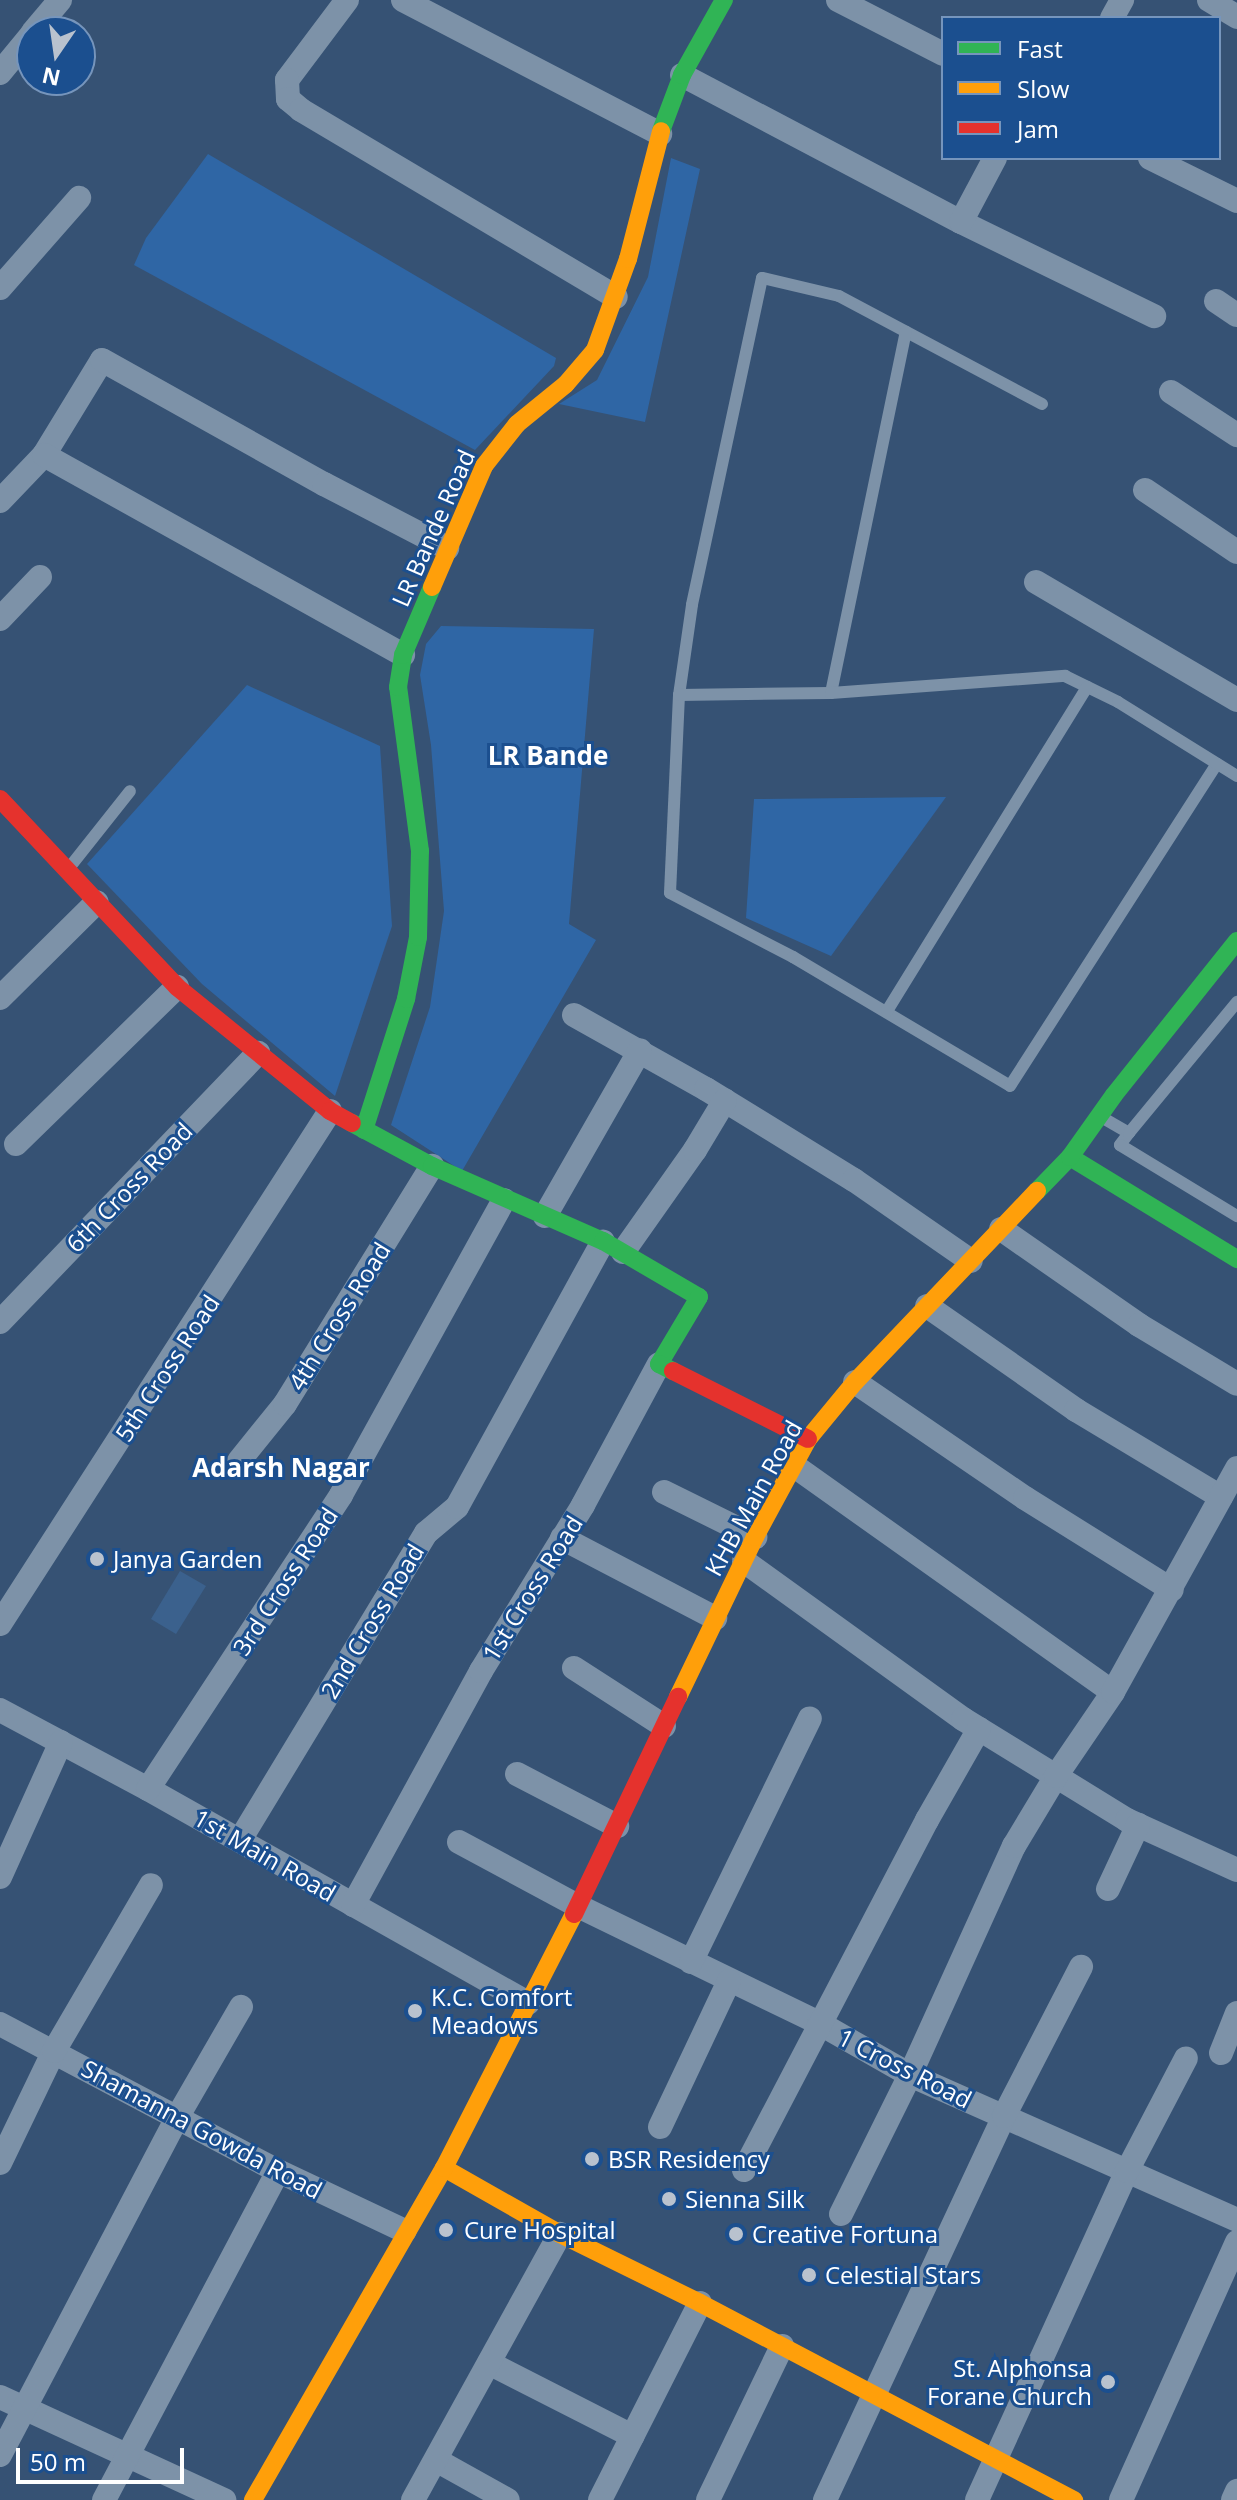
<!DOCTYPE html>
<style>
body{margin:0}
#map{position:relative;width:1237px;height:2500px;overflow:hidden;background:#365274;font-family:"Open Sans",sans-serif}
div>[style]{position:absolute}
.green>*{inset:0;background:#2f66a5}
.water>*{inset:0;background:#3b618d}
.lane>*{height:12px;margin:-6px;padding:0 6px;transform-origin:6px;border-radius:6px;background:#7d92a8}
.street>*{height:24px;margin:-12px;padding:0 12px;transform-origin:12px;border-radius:12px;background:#7d92a8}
.fast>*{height:18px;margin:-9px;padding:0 9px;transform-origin:9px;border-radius:9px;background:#30b455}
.slow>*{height:18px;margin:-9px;padding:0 9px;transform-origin:9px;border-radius:9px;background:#ff9f0a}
.jam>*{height:18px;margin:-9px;padding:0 9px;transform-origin:9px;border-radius:9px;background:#e5322d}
.dots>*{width:22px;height:22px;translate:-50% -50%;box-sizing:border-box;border:4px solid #1b4f8f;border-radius:50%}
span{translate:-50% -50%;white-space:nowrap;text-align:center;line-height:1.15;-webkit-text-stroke:6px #1b4f8f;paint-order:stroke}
.street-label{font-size:24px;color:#fff}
.poi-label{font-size:24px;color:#fff}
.left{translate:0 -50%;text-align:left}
.right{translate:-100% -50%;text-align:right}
.neighbourhood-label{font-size:26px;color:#fff;font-weight:700}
.legend{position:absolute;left:941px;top:16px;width:280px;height:144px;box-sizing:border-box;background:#1b4f8f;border:2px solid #7695bc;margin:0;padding:10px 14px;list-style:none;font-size:24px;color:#fff}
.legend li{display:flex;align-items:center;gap:16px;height:40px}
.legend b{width:40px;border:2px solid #7695bc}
.north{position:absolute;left:16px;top:16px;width:80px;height:80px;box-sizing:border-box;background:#1b4f8f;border:2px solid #7695bc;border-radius:50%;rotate:193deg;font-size:22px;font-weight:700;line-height:32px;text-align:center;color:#fff}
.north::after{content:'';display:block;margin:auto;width:28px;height:36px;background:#b9c2ce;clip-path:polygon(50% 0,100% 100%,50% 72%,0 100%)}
.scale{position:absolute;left:16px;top:2448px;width:168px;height:36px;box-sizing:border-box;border:4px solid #fff;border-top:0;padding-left:10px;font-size:24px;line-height:28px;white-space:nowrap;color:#fff;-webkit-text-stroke:6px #1b4f8f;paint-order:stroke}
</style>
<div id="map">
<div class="green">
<i style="clip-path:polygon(208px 154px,556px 358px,554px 366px,475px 450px,134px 265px,146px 238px)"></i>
<i style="clip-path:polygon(671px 158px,700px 169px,645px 422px,559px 404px,597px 380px,648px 277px)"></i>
<i style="clip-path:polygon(441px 626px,594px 629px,569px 924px,596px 940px,462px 1171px,391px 1125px,430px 1007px,444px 911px,431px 745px,420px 675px,426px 644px)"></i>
<i style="clip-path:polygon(247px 685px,380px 746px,392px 926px,335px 1096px,202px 984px,87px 864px)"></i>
<i style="clip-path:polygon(946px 797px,831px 956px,746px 918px,754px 799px)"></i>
</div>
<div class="water">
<i style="clip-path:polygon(180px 1571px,206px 1586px,176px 1634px,151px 1619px)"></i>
</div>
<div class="lane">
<i style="left:1042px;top:404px;width:230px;rotate:-152deg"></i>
<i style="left:839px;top:296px;width:79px;rotate:-166.8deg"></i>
<i style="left:762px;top:278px;width:334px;rotate:102.1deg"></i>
<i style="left:692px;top:605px;width:91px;rotate:98.2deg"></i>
<i style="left:679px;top:695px;width:198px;rotate:92.6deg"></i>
<i style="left:670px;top:893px;width:139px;rotate:27.5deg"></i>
<i style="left:793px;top:957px;width:252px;rotate:30.7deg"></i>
<i style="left:1010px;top:1086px;width:383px;rotate:-57.3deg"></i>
<i style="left:831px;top:693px;width:369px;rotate:-78.3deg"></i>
<i style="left:679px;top:695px;width:152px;rotate:-0.8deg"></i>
<i style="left:831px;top:693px;width:235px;rotate:-4.2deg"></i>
<i style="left:1065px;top:676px;width:59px;rotate:26.1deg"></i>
<i style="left:1118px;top:702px;width:140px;rotate:31.9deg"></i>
<i style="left:69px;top:868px;width:98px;rotate:-51.6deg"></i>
<i style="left:887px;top:1011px;width:381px;rotate:-58.3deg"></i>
<i style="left:1103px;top:1118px;width:30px;rotate:30deg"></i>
<i style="left:1129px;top:1133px;width:15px;rotate:127deg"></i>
<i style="left:1120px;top:1145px;width:137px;rotate:31.3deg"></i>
<i style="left:1129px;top:1133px;width:170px;rotate:-50.5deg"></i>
</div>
<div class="street">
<i style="left:347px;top:0;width:100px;rotate:126.9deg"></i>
<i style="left:287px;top:80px;width:19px;rotate:87deg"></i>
<i style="left:288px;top:99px;width:17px;rotate:40deg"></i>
<i style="left:301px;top:110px;width:366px;rotate:30.7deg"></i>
<i style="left:403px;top:0;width:290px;rotate:27.5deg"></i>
<i style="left:838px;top:0;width:118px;rotate:27.2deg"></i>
<i style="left:1209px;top:0;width:33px;rotate:31deg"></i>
<i style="left:1112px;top:18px;width:21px;rotate:-61deg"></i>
<i style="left:33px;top:32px;width:42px;rotate:-49.8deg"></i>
<i style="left:0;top:73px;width:50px;rotate:-50.6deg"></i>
<i style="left:682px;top:75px;width:315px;rotate:27.8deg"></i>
<i style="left:961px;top:222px;width:215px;rotate:26deg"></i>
<i style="left:1150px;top:158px;width:97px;rotate:26.3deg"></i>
<i style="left:961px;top:222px;width:72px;rotate:-62deg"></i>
<i style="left:0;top:288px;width:120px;rotate:-48.7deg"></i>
<i style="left:1216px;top:301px;width:25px;rotate:34deg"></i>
<i style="left:1171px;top:392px;width:79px;rotate:33.1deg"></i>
<i style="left:44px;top:455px;width:111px;rotate:-58.6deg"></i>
<i style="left:102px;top:360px;width:254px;rotate:29.2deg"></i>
<i style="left:324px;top:484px;width:139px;rotate:27.5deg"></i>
<i style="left:1145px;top:490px;width:111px;rotate:34deg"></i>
<i style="left:0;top:501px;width:64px;rotate:-46.3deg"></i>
<i style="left:44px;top:455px;width:411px;rotate:29.1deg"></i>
<i style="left:1036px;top:582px;width:233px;rotate:30.4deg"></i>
<i style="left:0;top:619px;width:58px;rotate:-46.4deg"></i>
<i style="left:0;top:998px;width:136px;rotate:-44.7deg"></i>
<i style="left:574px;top:1015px;width:151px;rotate:29.3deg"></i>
<i style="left:706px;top:1089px;width:174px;rotate:31.6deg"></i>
<i style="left:854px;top:1180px;width:142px;rotate:34.7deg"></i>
<i style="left:16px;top:1144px;width:225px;rotate:-44.3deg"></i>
<i style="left:545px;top:1216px;width:191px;rotate:-60.2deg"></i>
<i style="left:1001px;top:1229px;width:168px;rotate:34.8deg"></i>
<i style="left:1139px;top:1325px;width:114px;rotate:31deg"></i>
<i style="left:623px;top:1252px;width:125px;rotate:-54.8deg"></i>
<i style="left:695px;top:1150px;width:58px;rotate:-59deg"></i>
<i style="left:927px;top:1306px;width:182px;rotate:34.9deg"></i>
<i style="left:1076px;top:1410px;width:169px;rotate:31deg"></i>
<i style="left:0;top:1322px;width:373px;rotate:-46.2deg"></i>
<i style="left:855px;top:1382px;width:206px;rotate:34.3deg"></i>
<i style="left:1025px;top:1498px;width:173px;rotate:32deg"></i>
<i style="left:239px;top:1461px;width:73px;rotate:-51.1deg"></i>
<i style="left:285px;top:1404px;width:280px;rotate:-58.3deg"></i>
<i style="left:793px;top:1465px;width:392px;rotate:35.4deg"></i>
<i style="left:664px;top:1492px;width:102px;rotate:26.3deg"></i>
<i style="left:562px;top:1538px;width:173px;rotate:27.6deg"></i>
<i style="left:744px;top:1561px;width:270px;rotate:35.8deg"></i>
<i style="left:963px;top:1719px;width:193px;rotate:31.6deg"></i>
<i style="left:1127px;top:1820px;width:121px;rotate:24.4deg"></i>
<i style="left:0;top:1624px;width:610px;rotate:-57.25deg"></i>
<i style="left:574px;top:1668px;width:107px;rotate:32.8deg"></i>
<i style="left:0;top:1710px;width:168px;rotate:28.1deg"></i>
<i style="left:148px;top:1789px;width:436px;rotate:29.4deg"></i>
<i style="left:517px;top:1774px;width:113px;rotate:27.5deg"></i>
<i style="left:148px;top:1789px;width:352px;rotate:-56.7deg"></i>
<i style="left:341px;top:1495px;width:337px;rotate:-61.1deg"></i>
<i style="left:240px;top:1840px;width:359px;rotate:-58.8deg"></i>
<i style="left:426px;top:1533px;width:40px;rotate:-40deg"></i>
<i style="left:457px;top:1507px;width:303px;rotate:-61.2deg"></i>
<i style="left:459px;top:1842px;width:135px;rotate:28.3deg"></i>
<i style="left:578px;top:1906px;width:268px;rotate:25.9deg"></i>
<i style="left:819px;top:2023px;width:105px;rotate:29.7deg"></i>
<i style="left:910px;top:2075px;width:358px;rotate:23.9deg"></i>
<i style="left:0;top:1877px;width:148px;rotate:-65.7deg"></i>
<i style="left:1108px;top:1889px;width:71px;rotate:-64.9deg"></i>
<i style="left:353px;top:1905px;width:267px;rotate:-61.3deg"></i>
<i style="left:481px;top:1671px;width:195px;rotate:-58.4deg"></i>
<i style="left:583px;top:1505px;width:160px;rotate:-61.7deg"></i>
<i style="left:691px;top:1962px;width:271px;rotate:-64deg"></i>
<i style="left:0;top:2024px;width:314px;rotate:27.9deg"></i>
<i style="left:278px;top:2171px;width:140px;rotate:25.3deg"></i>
<i style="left:1221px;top:2053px;width:43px;rotate:-68.2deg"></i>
<i style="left:660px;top:2127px;width:161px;rotate:-64.7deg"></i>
<i style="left:0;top:2163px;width:124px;rotate:-64.3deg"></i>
<i style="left:54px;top:2051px;width:192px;rotate:-59.7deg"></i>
<i style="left:744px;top:2170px;width:395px;rotate:-62.4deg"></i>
<i style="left:927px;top:1820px;width:105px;rotate:-60.3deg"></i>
<i style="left:841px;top:2214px;width:155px;rotate:-63.6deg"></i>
<i style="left:910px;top:2075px;width:252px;rotate:-65.6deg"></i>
<i style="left:1014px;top:1846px;width:82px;rotate:-59deg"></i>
<i style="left:1056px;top:1776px;width:102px;rotate:-55.8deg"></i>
<i style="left:1113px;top:1692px;width:256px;rotate:-61deg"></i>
<i style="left:489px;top:2363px;width:161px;rotate:27deg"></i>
<i style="left:0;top:2397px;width:247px;rotate:24.7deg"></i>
<i style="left:0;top:2455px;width:383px;rotate:-62.3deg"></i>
<i style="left:178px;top:2116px;width:126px;rotate:-60deg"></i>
<i style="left:436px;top:2460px;width:82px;rotate:29.1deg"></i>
<i style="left:104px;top:2500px;width:372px;rotate:-62.1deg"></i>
<i style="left:413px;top:2500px;width:304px;rotate:-61.1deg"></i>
<i style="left:600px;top:2500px;width:221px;rotate:-63.1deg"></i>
<i style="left:708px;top:2500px;width:171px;rotate:-64.3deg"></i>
<i style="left:825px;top:2500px;width:424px;rotate:-65deg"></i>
<i style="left:1004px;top:2116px;width:168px;rotate:-62.7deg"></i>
<i style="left:977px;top:2500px;width:362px;rotate:-65.5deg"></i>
<i style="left:1127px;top:2171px;width:127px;rotate:-62.4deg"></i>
<i style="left:1121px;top:2500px;width:283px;rotate:-65.8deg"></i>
<i style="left:1233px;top:2500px;width:10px;rotate:-66deg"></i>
</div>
<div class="fast">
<i style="left:661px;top:131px;width:60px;rotate:-69.4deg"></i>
<i style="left:682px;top:75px;width:86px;rotate:-60.8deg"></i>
<i style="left:352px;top:1123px;width:91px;rotate:28.3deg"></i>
<i style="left:432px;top:1166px;width:187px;rotate:23.7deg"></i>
<i style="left:603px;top:1241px;width:111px;rotate:30.3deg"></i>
<i style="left:699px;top:1297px;width:78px;rotate:120.8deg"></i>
<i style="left:659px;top:1364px;width:16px;rotate:27deg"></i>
<i style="left:364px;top:1130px;width:138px;rotate:-72.2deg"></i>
<i style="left:406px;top:999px;width:63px;rotate:-79deg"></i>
<i style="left:418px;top:937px;width:86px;rotate:-88.7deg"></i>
<i style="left:420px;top:851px;width:165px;rotate:-97.6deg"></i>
<i style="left:398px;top:687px;width:32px;rotate:-81deg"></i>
<i style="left:403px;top:655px;width:74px;rotate:-66.9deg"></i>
<i style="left:1070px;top:1157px;width:196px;rotate:31.4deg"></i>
<i style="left:1037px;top:1191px;width:47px;rotate:-45.9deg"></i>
<i style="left:1070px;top:1157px;width:76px;rotate:-54.6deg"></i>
<i style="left:1114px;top:1095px;width:197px;rotate:-51.4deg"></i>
</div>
<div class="slow">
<i style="left:432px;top:587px;width:132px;rotate:-66.7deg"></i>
<i style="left:484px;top:466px;width:53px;rotate:-51.8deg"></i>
<i style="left:517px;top:424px;width:63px;rotate:-39.2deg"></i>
<i style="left:566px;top:384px;width:45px;rotate:-49.5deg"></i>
<i style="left:595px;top:350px;width:97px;rotate:-70.1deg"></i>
<i style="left:628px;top:259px;width:132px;rotate:-75.5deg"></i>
<i style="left:678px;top:1697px;width:178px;rotate:-64.3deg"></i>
<i style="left:755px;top:1537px;width:111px;rotate:-61.6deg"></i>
<i style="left:808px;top:1439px;width:74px;rotate:-50.5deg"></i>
<i style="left:855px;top:1382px;width:264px;rotate:-46.4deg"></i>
<i style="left:444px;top:2168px;width:133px;rotate:29.6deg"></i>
<i style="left:560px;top:2234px;width:156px;rotate:26.2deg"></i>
<i style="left:700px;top:2303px;width:423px;rotate:27.8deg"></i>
<i style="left:253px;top:2500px;width:383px;rotate:-60.1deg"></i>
<i style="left:444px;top:2168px;width:285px;rotate:-62.9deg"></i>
</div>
<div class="jam">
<i style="left:0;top:799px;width:258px;rotate:46.7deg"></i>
<i style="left:177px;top:987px;width:197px;rotate:39deg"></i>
<i style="left:330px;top:1111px;width:25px;rotate:29deg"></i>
<i style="left:673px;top:1371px;width:151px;rotate:26.7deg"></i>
<i style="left:574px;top:1914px;width:241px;rotate:-64.4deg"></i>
</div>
<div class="dots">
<i style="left:97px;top:1559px;background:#b9c2ce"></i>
<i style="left:415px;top:2011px;background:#b9c2ce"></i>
<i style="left:592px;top:2159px;background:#b9c2ce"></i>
<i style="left:669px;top:2199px;background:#b9c2ce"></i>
<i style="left:446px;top:2230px;background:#b9c2ce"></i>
<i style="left:736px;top:2234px;background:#b9c2ce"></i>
<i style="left:809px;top:2275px;background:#b9c2ce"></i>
<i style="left:1108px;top:2382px;background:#b9c2ce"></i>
</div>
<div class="street-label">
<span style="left:433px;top:528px;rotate:-66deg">LR Bande Road</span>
<span style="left:129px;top:1187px;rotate:-46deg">6th Cross Road</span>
<span style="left:339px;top:1316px;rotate:-58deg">4th Cross Road</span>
<span style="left:167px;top:1368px;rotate:-57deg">5th Cross Road</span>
<span style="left:753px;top:1498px;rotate:-61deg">KHB Main Road</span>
<span style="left:285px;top:1581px;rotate:-57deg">3rd Cross Road</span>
<span style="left:532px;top:1588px;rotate:-58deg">1st Cross Road</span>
<span style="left:372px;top:1621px;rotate:-59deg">2nd Cross Road</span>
<span style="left:265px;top:1855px;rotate:30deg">1st Main Road</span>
<span style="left:905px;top:2068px;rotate:27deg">1 Cross Road</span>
<span style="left:202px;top:2129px;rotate:28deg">Shamanna Gowda Road</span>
</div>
<div class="poi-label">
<span class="left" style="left:113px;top:1559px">Janya Garden</span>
<span class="left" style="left:431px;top:2011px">K.C. Comfort<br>Meadows</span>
<span class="left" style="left:608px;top:2159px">BSR Residency</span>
<span class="left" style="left:685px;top:2199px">Sienna Silk</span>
<span class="left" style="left:464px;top:2230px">Cure Hospital</span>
<span class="left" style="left:752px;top:2234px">Creative Fortuna</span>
<span class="left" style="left:825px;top:2275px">Celestial Stars</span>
<span class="right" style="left:1092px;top:2382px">St. Alphonsa<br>Forane Church</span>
</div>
<div class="neighbourhood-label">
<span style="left:548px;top:756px">LR Bande</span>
<span style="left:281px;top:1468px">Adarsh Nagar</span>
</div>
<ul class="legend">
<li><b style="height:10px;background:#30b455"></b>Fast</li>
<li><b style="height:10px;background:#ff9f0a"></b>Slow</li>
<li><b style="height:10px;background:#e5322d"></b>Jam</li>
</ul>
<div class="north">N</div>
<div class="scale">50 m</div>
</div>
